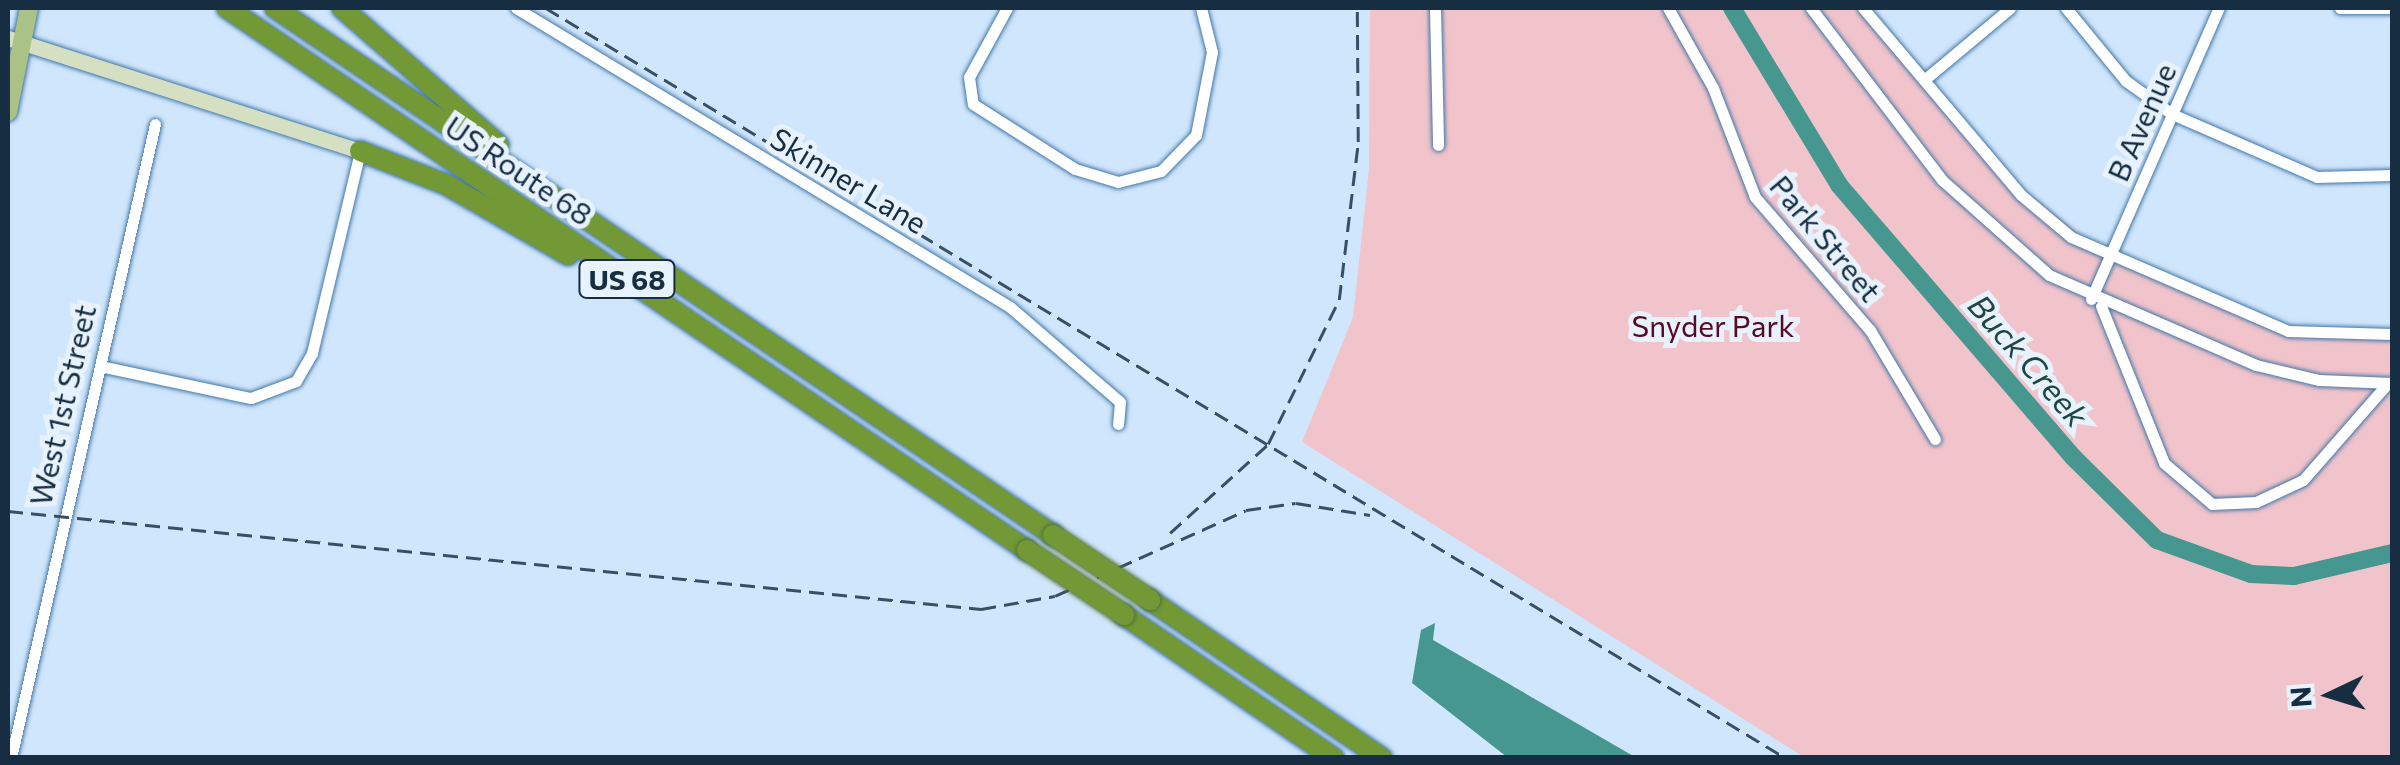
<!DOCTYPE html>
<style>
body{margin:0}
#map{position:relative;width:2400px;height:765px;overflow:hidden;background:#d0e6fc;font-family:Commissioner,sans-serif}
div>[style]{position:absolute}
.green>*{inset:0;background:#f1c4cb}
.water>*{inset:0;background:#459790}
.river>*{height:18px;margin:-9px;padding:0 9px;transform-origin:9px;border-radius:9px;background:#459790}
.roads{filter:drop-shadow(0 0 2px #4278a9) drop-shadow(0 0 2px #4278a9)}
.minor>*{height:11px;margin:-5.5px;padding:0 5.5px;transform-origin:5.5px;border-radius:5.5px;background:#fff}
.secondary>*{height:15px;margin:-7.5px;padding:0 7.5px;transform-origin:7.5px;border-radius:7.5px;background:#d5e0c3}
.primary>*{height:18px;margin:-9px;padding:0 9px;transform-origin:9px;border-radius:9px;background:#abc286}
.motorway>*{height:20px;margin:-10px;padding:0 10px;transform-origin:10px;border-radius:10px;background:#739936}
.rail>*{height:2.5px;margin-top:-1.25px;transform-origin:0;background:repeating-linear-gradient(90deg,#384f64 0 15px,transparent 0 23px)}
.bridges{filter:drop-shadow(0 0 2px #52733a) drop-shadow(0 0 2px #52733a)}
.motorway-bridge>*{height:20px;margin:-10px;padding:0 10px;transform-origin:10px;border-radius:10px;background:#739936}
span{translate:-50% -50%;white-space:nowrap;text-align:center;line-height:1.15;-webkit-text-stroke:10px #e7f2fd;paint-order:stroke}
.shield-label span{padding:2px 8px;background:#e7f2fd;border:2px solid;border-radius:8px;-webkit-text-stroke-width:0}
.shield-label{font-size:28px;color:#162d42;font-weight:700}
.street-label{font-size:30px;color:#162d42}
.park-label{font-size:30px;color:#590924}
.water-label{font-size:32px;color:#1f4643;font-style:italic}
.frame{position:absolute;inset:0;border:10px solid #162d42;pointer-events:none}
.north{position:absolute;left:2280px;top:645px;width:100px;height:100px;-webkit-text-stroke:8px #e7f2fd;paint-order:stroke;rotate:266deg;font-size:28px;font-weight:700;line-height:40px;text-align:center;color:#162d42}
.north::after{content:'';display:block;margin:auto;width:35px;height:45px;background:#162d42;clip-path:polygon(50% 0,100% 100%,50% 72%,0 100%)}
</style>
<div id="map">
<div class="green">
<i style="clip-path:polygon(1370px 8px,1868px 8px,1996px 168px,2109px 257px,2287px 331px,2392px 333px,2392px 757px,1804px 757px,1302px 442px,1353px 317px,1369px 169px)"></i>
</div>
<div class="water">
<i style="clip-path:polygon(1435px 623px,1433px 640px,1635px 757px,1507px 757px,1412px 683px,1421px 630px)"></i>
</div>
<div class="river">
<i style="left:1732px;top:8px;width:207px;rotate:58.8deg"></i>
<i style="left:1839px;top:185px;width:359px;rotate:49.3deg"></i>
<i style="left:2073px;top:457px;width:118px;rotate:44.7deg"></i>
<i style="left:2157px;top:540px;width:100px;rotate:19.9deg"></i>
<i style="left:2251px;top:574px;width:43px;rotate:2.7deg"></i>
<i style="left:2294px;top:576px;width:101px;rotate:-13.2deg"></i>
</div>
<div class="roads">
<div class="minor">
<i style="left:516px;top:8px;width:577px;rotate:31.18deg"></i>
<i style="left:1010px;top:307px;width:145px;rotate:40.8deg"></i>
<i style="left:1120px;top:402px;width:22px;rotate:95deg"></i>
<i style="left:1007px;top:8px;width:79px;rotate:118.8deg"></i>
<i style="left:969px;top:77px;width:27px;rotate:82deg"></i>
<i style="left:973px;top:104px;width:121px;rotate:32.5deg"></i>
<i style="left:1075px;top:169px;width:45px;rotate:16.8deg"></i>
<i style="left:1118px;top:182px;width:44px;rotate:-14.3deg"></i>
<i style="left:1161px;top:171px;width:50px;rotate:-45.8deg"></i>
<i style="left:1196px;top:135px;width:85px;rotate:-79.1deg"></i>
<i style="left:1212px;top:52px;width:45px;rotate:-104deg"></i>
<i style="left:1435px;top:8px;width:137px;rotate:88.7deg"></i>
<i style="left:1668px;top:8px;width:92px;rotate:60.6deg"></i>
<i style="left:1713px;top:88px;width:117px;rotate:68.9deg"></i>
<i style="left:1755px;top:197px;width:176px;rotate:49.2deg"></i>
<i style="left:1870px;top:330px;width:127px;rotate:59.2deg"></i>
<i style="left:1811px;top:8px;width:216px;rotate:52.7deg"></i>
<i style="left:1942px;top:180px;width:143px;rotate:41.6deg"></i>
<i style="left:2049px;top:275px;width:226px;rotate:23.5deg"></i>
<i style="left:2256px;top:365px;width:65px;rotate:13.4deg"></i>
<i style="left:2319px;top:380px;width:73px;rotate:2.4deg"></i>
<i style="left:1863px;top:8px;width:245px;rotate:49.8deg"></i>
<i style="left:2021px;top:195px;width:65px;rotate:40deg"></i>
<i style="left:2071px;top:237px;width:236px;rotate:23.4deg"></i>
<i style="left:2288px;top:331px;width:104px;rotate:1.7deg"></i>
<i style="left:2066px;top:8px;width:94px;rotate:50.6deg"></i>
<i style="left:2126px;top:81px;width:57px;rotate:35.7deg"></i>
<i style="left:2172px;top:114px;width:158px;rotate:23.5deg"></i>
<i style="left:2317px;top:177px;width:75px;rotate:-1.5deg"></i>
<i style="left:2340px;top:8px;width:52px"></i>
<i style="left:1924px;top:80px;width:112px;rotate:-39.9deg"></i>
<i style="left:2091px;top:299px;width:318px;rotate:-66.3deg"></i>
<i style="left:2101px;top:306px;width:169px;rotate:68.1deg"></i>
<i style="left:2164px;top:463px;width:63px;rotate:40.5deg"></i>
<i style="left:2212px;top:504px;width:44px;rotate:-2.6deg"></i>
<i style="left:2256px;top:502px;width:52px;rotate:-25.1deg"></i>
<i style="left:2303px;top:480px;width:128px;rotate:-48.8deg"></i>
<i style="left:100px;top:366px;width:154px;rotate:12deg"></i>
<i style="left:251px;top:398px;width:48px;rotate:-20.7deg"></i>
<i style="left:296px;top:381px;width:32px;rotate:-60deg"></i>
<i style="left:312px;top:353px;width:208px;rotate:-76.6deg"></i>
<i style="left:11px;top:758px;width:650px;rotate:-77.2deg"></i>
</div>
<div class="secondary">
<i style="left:8px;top:38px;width:370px;rotate:17.8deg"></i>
</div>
<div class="primary">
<i style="left:8px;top:112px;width:106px;rotate:-78.6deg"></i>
</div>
<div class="motorway">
<i style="left:227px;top:8px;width:966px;rotate:34.12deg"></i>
<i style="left:275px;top:8px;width:940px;rotate:34.11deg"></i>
<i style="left:342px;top:8px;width:208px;rotate:41.1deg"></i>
<i style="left:360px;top:151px;width:93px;rotate:21.3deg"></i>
<i style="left:447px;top:185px;width:140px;rotate:30deg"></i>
<i style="left:1150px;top:600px;width:281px;rotate:34.3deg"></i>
<i style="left:1124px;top:615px;width:254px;rotate:34.3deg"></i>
</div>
</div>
<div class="rail">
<i style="left:546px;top:8px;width:1449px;rotate:31.17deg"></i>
<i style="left:8px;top:511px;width:978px;rotate:5.75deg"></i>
<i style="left:981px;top:609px;width:75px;rotate:-10deg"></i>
<i style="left:1055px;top:596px;width:209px;rotate:-24.2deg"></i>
<i style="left:1246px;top:510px;width:50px;rotate:-8deg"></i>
<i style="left:1296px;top:503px;width:75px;rotate:9.2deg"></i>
<i style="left:1170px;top:533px;width:132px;rotate:-42.2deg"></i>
<i style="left:1268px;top:444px;width:161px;rotate:-63.8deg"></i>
<i style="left:1339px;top:300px;width:159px;rotate:-83.1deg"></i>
<i style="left:1358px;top:142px;width:134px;rotate:-90.4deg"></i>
</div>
<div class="bridges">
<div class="motorway-bridge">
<i style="left:1053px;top:535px;width:117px;rotate:33.8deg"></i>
<i style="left:1027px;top:550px;width:117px;rotate:33.8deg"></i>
</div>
</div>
<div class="shield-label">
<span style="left:627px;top:279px">US 68</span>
</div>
<div class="street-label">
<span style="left:2141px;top:122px;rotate:-66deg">B Avenue</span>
<span style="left:519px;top:170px;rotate:34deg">US Route 68</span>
<span style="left:849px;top:180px;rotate:31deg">Skinner Lane</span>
<span style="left:1826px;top:238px;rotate:50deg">Park Street</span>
<span style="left:62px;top:405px;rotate:-77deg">West 1st Street</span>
</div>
<div class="park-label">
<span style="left:1713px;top:325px">Snyder Park</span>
</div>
<div class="water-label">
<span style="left:2029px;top:360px;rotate:49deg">Buck Creek</span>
</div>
<div class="frame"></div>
<div class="north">N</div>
</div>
